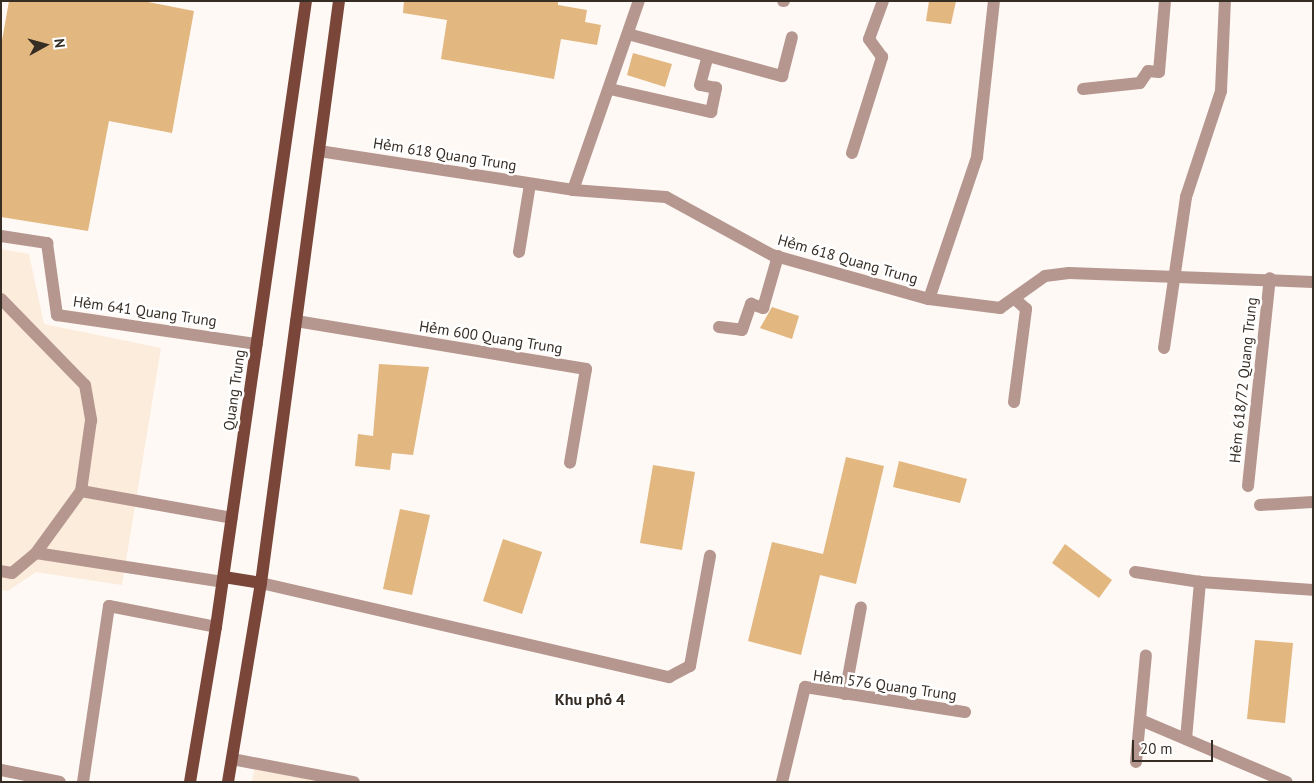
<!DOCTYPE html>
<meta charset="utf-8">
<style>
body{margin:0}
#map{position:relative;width:1314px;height:783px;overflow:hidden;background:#fef9f5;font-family:"PT Sans",sans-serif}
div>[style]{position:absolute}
.built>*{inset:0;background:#fcecdb}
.building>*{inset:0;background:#e2b780}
.lane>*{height:12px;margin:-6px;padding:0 6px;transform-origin:6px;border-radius:6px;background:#b69790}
.street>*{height:12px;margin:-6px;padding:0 6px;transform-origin:6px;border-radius:6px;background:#b69790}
.primary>*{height:12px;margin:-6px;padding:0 6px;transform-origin:6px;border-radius:6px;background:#7a463a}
span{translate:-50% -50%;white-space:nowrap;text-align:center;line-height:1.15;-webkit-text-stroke:5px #fff;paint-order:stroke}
.street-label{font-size:15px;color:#362d25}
.neighbourhood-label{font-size:16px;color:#362d25;font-weight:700}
.frame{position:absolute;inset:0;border:2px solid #362d25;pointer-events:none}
.north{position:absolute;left:20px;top:20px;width:50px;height:50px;-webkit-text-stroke:4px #fff;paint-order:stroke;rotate:83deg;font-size:14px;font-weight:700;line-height:20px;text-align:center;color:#362d25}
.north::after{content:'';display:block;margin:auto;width:18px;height:22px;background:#362d25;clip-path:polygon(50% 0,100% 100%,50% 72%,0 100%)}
.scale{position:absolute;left:1132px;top:740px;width:81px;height:22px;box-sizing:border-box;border:2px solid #362d25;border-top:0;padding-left:6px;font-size:15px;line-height:18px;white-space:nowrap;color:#362d25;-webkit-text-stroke:4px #fff;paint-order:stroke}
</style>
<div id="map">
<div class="built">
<i style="clip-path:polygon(1px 249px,29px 254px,44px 324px,161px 348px,122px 585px,36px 572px,8px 591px,1px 590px)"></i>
<i style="clip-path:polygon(255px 766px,336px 782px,252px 782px)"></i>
</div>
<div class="building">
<i style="clip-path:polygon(9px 1px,143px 1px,194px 11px,172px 133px,109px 121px,88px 231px,1px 217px,1px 46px)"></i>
<i style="clip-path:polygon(404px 1px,558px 1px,558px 5px,587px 10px,585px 22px,601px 25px,597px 45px,561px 39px,554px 79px,441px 59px,447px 20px,403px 13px)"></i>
<i style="clip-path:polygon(929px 1px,956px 1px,951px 24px,926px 21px)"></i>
<i style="clip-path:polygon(633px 53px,672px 64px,665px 87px,627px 75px)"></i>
<i style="clip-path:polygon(772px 307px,799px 316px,792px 339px,760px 328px)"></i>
<i style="clip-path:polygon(379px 364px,429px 367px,413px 455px,392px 453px,390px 470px,355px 466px,358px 434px,373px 436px)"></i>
<i style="clip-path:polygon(846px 457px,884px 466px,856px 584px,820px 575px,801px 655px,748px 641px,772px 542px,823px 554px)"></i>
<i style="clip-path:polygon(899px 461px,967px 479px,960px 503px,893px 487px)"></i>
<i style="clip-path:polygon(653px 465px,695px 472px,682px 550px,640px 543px)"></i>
<i style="clip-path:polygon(400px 509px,430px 515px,412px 595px,383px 589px)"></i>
<i style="clip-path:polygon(503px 539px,542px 552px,522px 614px,483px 601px)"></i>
<i style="clip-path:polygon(1065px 544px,1112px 580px,1099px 598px,1052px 563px)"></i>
<i style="clip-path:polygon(1255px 640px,1293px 643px,1285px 723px,1247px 719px)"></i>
</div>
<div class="lane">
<i style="left:1px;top:236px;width:47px;rotate:8.7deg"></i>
<i style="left:47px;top:243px;width:73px;rotate:82.1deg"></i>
<i style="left:57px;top:315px;width:202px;rotate:8.3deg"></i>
<i style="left:519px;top:252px;width:69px;rotate:-80.8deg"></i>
<i style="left:1px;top:299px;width:120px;rotate:45.7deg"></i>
<i style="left:85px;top:385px;width:36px;rotate:80deg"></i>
<i style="left:91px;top:420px;width:72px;rotate:98deg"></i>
<i style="left:81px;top:491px;width:77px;rotate:126deg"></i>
<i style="left:36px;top:553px;width:31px;rotate:140deg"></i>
<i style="left:12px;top:573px;width:11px;rotate:-170deg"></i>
<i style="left:296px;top:321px;width:294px;rotate:9.4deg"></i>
<i style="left:586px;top:369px;width:95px;rotate:99.7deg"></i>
<i style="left:1248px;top:486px;width:209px;rotate:-84deg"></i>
<i style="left:81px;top:491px;width:153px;rotate:10.1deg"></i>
<i style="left:1260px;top:505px;width:53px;rotate:-3.2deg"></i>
<i style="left:36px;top:553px;width:189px;rotate:8.8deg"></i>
<i style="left:1135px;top:572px;width:66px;rotate:8.7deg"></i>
<i style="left:1186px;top:739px;width:158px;rotate:-84.9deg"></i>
<i style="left:1200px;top:582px;width:113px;rotate:4deg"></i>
<i style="left:232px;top:759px;width:124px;rotate:10.7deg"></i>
<i style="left:1px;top:770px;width:60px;rotate:11.5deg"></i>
<i style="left:83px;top:782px;width:178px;rotate:-81.6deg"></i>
<i style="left:109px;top:606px;width:109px;rotate:11.1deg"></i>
<i style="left:782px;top:782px;width:98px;rotate:-76.4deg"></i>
<i style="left:805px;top:687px;width:162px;rotate:8.9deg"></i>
</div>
<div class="street">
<i style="left:783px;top:1px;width:1px"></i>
<i style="left:628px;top:34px;width:160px;rotate:15.3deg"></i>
<i style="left:782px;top:76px;width:40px;rotate:-75.6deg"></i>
<i style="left:610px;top:89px;width:104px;rotate:12.8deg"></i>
<i style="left:711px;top:112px;width:25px;rotate:-78deg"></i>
<i style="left:716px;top:88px;width:16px;rotate:-169deg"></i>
<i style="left:700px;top:85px;width:30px;rotate:-75deg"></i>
<i style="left:1083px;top:89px;width:57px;rotate:-6deg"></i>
<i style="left:1140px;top:83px;width:14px;rotate:-56deg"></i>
<i style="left:1148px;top:71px;width:11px;rotate:5deg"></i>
<i style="left:1159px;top:72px;width:71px;rotate:-85.2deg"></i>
<i style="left:319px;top:151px;width:257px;rotate:8.7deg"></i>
<i style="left:573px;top:190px;width:93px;rotate:4.3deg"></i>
<i style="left:666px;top:197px;width:121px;rotate:28.7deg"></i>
<i style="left:772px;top:255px;width:163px;rotate:15.7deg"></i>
<i style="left:929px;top:299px;width:72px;rotate:7.2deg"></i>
<i style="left:1000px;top:308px;width:55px;rotate:-35.4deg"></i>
<i style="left:1045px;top:276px;width:24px;rotate:-7deg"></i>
<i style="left:1069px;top:273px;width:244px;rotate:2.1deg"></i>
<i style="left:852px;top:153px;width:101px;rotate:-72.6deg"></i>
<i style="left:882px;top:57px;width:22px;rotate:-126deg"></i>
<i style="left:869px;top:39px;width:40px;rotate:-69.8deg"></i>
<i style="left:573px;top:190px;width:200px;rotate:-70.8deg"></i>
<i style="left:929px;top:299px;width:150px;rotate:-71.3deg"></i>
<i style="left:977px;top:157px;width:157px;rotate:-83.8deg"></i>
<i style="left:719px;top:327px;width:23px;rotate:7deg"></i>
<i style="left:742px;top:330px;width:28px;rotate:-71deg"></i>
<i style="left:751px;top:304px;width:13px;rotate:18deg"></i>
<i style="left:763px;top:308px;width:54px;rotate:-73.9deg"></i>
<i style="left:1164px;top:348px;width:153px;rotate:-81.7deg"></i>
<i style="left:1186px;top:197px;width:112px;rotate:-71.7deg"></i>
<i style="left:1221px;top:91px;width:90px;rotate:-87.5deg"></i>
<i style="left:1014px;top:402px;width:94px;rotate:-82.6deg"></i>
<i style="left:1026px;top:309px;width:15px;rotate:-138deg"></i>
<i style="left:261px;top:583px;width:419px;rotate:13deg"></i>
<i style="left:669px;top:677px;width:24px;rotate:-28deg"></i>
<i style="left:690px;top:666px;width:112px;rotate:-79.7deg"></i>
<i style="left:845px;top:694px;width:88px;rotate:-79.6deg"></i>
<i style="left:1143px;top:721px;width:156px;rotate:23deg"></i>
<i style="left:1136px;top:762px;width:107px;rotate:-84.7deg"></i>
</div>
<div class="primary">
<i style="left:224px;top:577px;width:37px;rotate:9deg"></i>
<i style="left:190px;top:782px;width:157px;rotate:-80.5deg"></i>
<i style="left:216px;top:627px;width:632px;rotate:-81.82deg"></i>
<i style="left:228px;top:782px;width:202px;rotate:-80.6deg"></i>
<i style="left:261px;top:583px;width:587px;rotate:-82.37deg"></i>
</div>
<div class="street-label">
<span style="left:445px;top:154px;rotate:9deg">Hẻm 618 Quang Trung</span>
<span style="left:848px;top:259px;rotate:16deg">Hẻm 618 Quang Trung</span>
<span style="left:145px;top:311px;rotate:8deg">Hẻm 641 Quang Trung</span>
<span style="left:491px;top:337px;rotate:9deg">Hẻm 600 Quang Trung</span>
<span style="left:1243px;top:380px;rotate:-84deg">Hẻm 618/72 Quang Trung</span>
<span style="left:234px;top:390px;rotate:-82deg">Quang Trung</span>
<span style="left:885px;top:685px;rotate:8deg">Hẻm 576 Quang Trung</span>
</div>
<div class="neighbourhood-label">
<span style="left:590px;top:699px">Khu phố 4</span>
</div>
<div class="frame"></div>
<div class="north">N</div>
<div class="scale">20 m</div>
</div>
